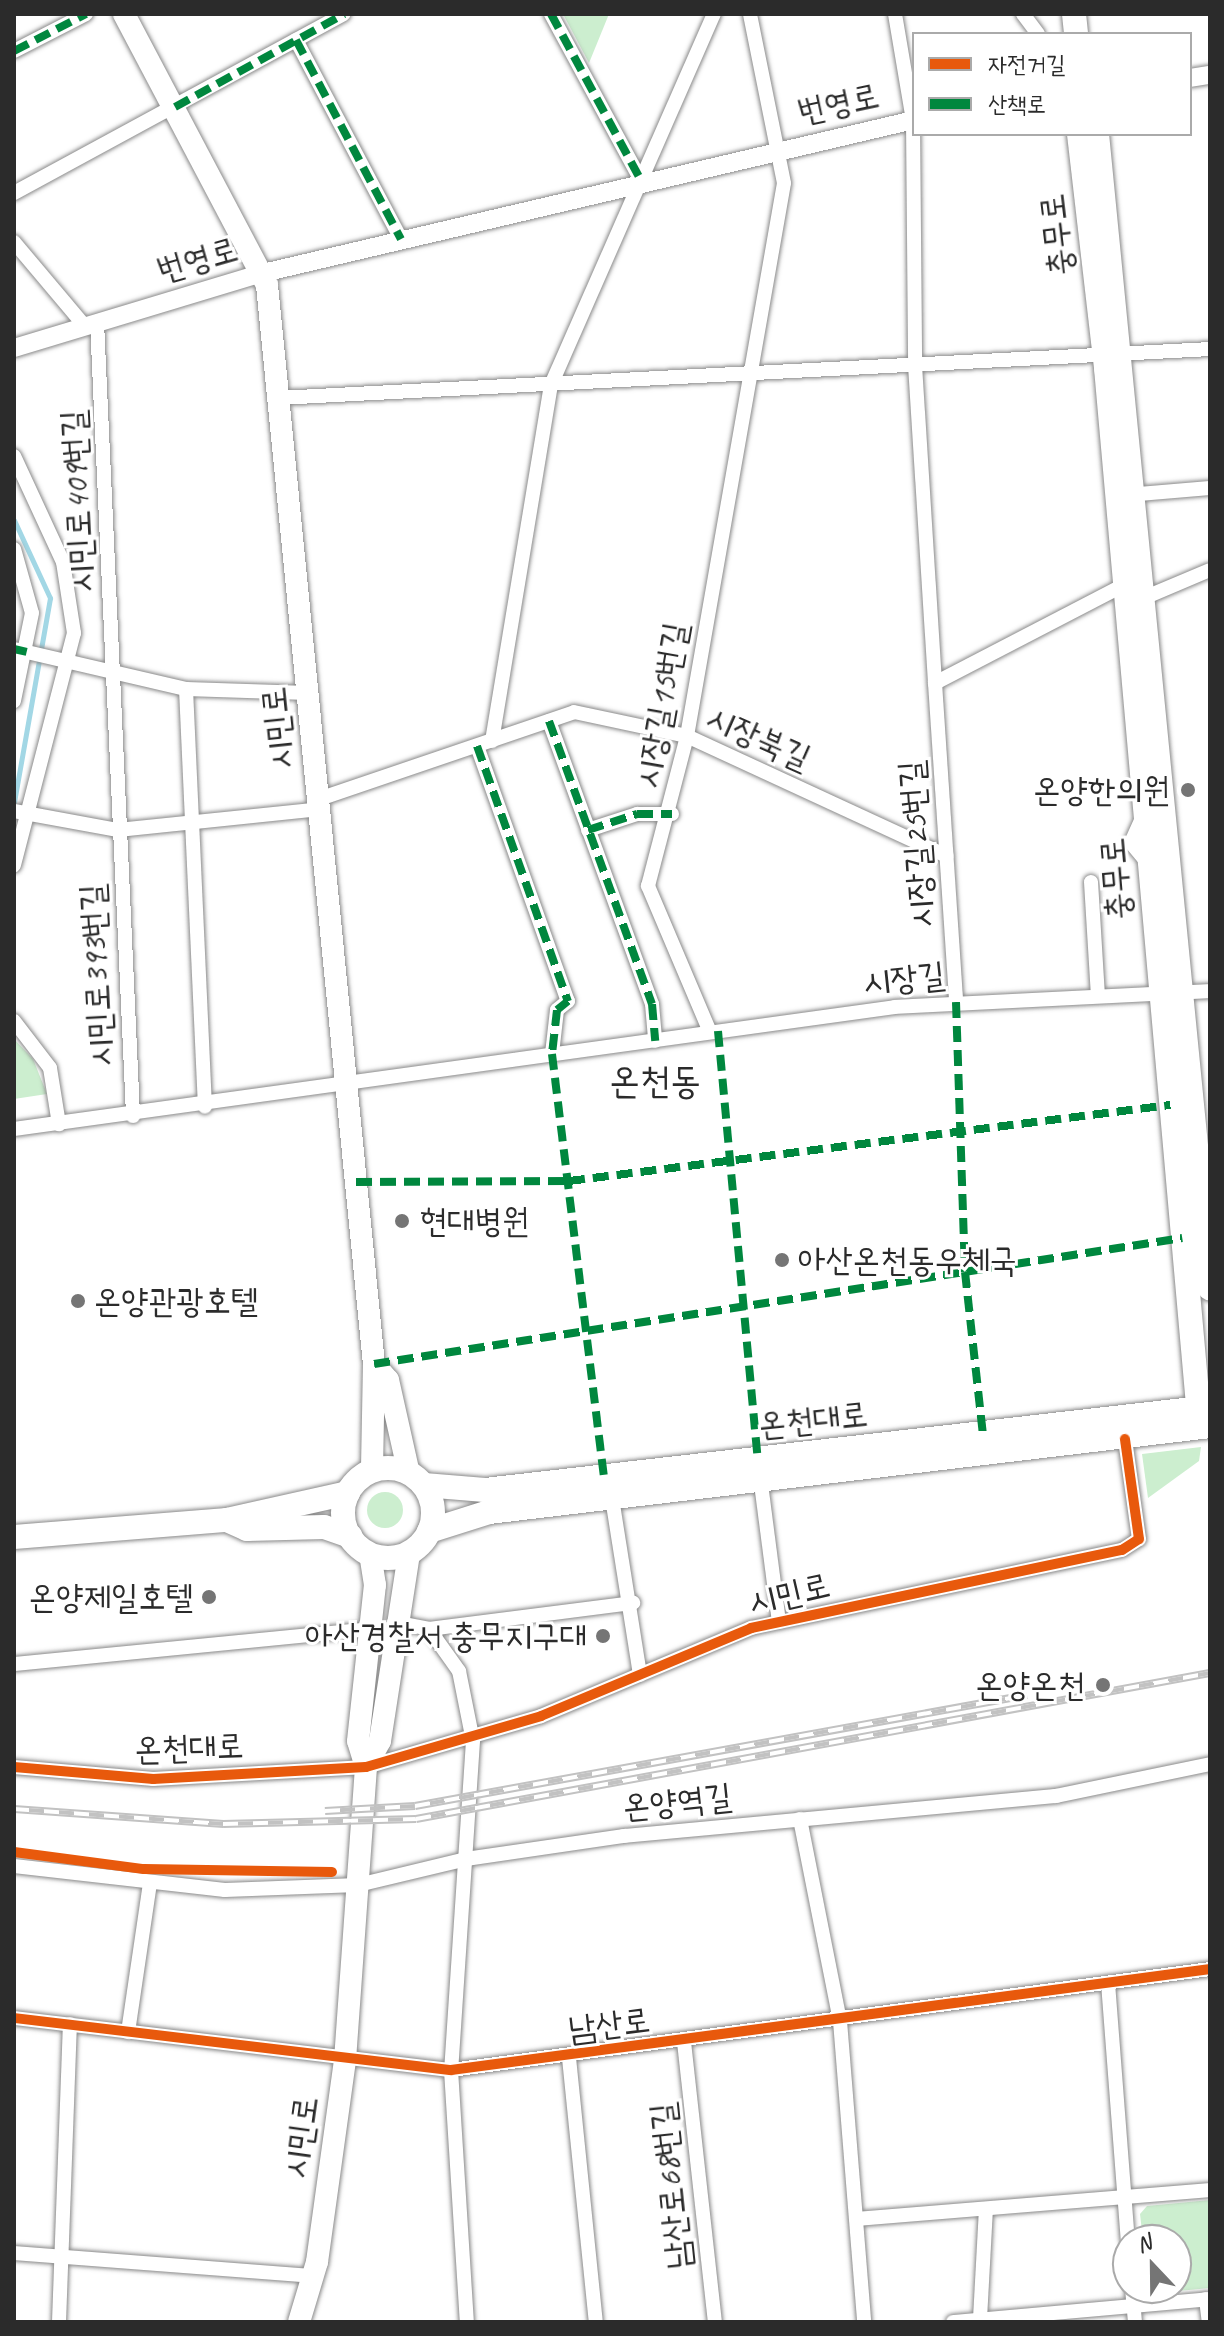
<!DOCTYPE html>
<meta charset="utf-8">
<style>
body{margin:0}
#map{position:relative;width:1224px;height:2336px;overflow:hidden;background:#fff;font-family:Caveat,"Poor Story",sans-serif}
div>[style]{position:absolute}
.green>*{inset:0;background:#cceecf}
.round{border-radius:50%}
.stream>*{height:5px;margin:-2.5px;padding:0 2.5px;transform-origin:2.5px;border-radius:2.5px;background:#a2d7e5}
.roads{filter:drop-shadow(0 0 2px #8a8a8a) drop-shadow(0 0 2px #8a8a8a)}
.minor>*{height:14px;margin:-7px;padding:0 7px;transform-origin:7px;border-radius:7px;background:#fff}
.tertiary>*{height:18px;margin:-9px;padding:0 9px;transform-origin:9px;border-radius:9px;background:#fff}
.secondary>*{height:22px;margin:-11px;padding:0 11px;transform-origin:11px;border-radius:11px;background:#fff}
.primary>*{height:24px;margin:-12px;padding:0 12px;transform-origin:12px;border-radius:12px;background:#fff}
.primary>.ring{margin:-12px;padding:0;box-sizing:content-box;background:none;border:24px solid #fff;border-radius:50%}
.rail>*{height:8px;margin-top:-4px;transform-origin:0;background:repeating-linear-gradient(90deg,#fff 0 15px,#c2c2c2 0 30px);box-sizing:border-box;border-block:2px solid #c2c2c2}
.quiet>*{height:8px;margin-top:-4px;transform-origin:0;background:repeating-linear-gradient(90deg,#00873e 0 16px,transparent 0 24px)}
.cycleway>*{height:10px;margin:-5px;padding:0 5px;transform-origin:5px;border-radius:5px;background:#e8590c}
.dots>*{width:22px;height:22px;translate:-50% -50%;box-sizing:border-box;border:4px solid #fff;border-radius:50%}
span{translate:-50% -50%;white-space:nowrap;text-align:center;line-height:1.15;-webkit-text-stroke:6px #fff;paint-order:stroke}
.street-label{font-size:34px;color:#2b2b2b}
.poi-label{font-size:34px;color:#2b2b2b}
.right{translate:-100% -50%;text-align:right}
.left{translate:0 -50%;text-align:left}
.quarter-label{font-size:38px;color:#2b2b2b}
.frame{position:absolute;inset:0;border:16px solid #2b2b2b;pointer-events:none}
.legend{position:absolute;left:912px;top:32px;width:280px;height:104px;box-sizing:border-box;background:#fff;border:2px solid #aaa;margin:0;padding:10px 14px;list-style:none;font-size:24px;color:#2b2b2b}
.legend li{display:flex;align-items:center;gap:16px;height:40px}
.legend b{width:40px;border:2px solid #aaa}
.north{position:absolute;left:1112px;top:2224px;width:80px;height:80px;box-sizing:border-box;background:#fff;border:2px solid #aaa;border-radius:50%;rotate:338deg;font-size:22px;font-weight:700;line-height:32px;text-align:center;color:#2b2b2b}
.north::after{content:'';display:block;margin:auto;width:28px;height:36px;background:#757575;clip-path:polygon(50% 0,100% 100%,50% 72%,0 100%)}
</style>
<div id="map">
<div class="green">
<i style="clip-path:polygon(563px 14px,609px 14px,589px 63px)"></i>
<i style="clip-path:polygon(14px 1039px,33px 1059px,47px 1094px,14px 1099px)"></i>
<i style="clip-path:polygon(1201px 1447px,1199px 1461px,1148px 1498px,1142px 1454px)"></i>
<i class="round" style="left:367px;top:1492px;width:36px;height:36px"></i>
<i style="clip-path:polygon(1210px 2200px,1210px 2288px,1156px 2293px,1149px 2288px,1176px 2288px,1176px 2240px,1143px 2240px,1140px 2214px,1147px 2206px)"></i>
</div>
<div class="stream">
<i style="left:14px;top:520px;width:86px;rotate:65.2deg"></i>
<i style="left:50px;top:598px;width:207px;rotate:100deg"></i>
</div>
<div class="roads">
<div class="minor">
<i style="left:551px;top:14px;width:191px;rotate:61.6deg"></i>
<i style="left:895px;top:14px;width:108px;rotate:80.4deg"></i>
<i style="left:913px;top:120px;width:245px;rotate:89.5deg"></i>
<i style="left:915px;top:365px;width:319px;rotate:86.4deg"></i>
<i style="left:935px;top:683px;width:215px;rotate:-27.4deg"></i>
<i style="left:1023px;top:14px;width:25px;rotate:53deg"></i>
<i style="left:296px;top:40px;width:225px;rotate:62.2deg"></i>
<i style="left:14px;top:51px;width:81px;rotate:-27.2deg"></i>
<i style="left:14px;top:193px;width:375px;rotate:-28.5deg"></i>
<i style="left:14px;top:242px;width:109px;rotate:49.9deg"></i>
<i style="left:97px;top:322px;width:795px;rotate:87.4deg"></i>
<i style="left:279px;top:398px;width:932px;rotate:-3.01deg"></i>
<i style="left:14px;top:456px;width:117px;rotate:65.2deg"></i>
<i style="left:63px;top:562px;width:72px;rotate:81.2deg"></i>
<i style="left:74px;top:633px;width:240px;rotate:104.5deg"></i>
<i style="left:1127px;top:495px;width:83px;rotate:-4.8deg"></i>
<i style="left:14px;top:549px;width:66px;rotate:74.3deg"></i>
<i style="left:32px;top:613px;width:90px;rotate:101.6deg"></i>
<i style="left:1146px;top:597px;width:69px;rotate:-22.9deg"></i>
<i style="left:14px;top:649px;width:177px;rotate:13.1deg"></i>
<i style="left:186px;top:689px;width:122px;rotate:1.9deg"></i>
<i style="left:935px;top:683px;width:320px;rotate:86.2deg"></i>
<i style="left:186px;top:689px;width:418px;rotate:87.4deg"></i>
<i style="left:549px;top:721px;width:301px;rotate:70deg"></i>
<i style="left:652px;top:1004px;width:37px;rotate:85deg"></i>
<i style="left:492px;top:741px;width:361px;rotate:-80.6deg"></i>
<i style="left:551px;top:385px;width:405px;rotate:-66.3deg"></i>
<i style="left:477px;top:746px;width:271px;rotate:70.4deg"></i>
<i style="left:568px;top:1001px;width:14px;rotate:141deg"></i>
<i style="left:557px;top:1010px;width:44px;rotate:96.5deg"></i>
<i style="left:319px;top:799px;width:269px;rotate:-18.8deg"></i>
<i style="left:574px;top:712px;width:116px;rotate:12deg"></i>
<i style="left:687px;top:736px;width:286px;rotate:24.8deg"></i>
<i style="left:14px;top:811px;width:106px;rotate:10.4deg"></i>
<i style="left:118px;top:830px;width:203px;rotate:-5.9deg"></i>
<i style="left:1142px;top:818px;width:27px;rotate:114deg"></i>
<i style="left:1131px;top:843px;width:26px;rotate:50deg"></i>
<i style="left:588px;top:830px;width:52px;rotate:-18.1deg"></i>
<i style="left:637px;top:814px;width:35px"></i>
<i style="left:1091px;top:882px;width:113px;rotate:86.5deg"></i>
<i style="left:14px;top:1021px;width:59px;rotate:52.5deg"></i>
<i style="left:50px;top:1068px;width:57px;rotate:80.9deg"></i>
<i style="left:710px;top:1032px;width:159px;rotate:-113deg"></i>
<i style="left:648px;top:886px;width:155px;rotate:-75.4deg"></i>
<i style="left:687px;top:736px;width:561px;rotate:-80.05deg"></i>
<i style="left:784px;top:183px;width:172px;rotate:-101.4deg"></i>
<i style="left:14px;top:1129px;width:889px;rotate:-7.88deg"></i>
<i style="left:895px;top:1007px;width:315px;rotate:-2.9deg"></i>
<i style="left:760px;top:1476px;width:147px;rotate:82.6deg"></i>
<i style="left:612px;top:1498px;width:179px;rotate:81deg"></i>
<i style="left:394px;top:1622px;width:36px;rotate:11deg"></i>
<i style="left:429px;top:1629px;width:206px;rotate:-7.3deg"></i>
<i style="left:429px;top:1629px;width:52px;rotate:54.5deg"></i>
<i style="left:459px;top:1671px;width:71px;rotate:78.7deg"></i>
<i style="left:473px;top:1741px;width:330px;rotate:93.8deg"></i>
<i style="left:451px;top:2070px;width:253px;rotate:86.4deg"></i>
<i style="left:14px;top:1664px;width:358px;rotate:-5.6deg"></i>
<i style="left:14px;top:1767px;width:140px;rotate:4.9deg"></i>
<i style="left:153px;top:1779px;width:213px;rotate:-3.2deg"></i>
<i style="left:366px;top:1767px;width:182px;rotate:-16.2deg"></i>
<i style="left:541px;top:1716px;width:228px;rotate:-22.7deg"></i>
<i style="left:751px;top:1628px;width:379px;rotate:-11.9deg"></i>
<i style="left:1122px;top:1550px;width:20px;rotate:-33deg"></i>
<i style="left:1139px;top:1539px;width:101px;rotate:-98deg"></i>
<i style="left:800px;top:1819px;width:206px;rotate:78.8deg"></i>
<i style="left:840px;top:2021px;width:302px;rotate:85.4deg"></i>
<i style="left:14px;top:1866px;width:212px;rotate:6.5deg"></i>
<i style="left:225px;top:1890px;width:133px;rotate:-2.2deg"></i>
<i style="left:358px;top:1885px;width:111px;rotate:-13.5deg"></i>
<i style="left:466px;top:1859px;width:160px;rotate:-8.3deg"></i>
<i style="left:624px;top:1836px;width:434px;rotate:-5.3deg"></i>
<i style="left:1056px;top:1796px;width:157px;rotate:-11.7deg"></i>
<i style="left:1108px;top:1983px;width:258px;rotate:85.6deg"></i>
<i style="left:14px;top:2018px;width:440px;rotate:6.8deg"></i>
<i style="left:451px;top:2070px;width:766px;rotate:-7.58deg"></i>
<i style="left:128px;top:2032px;width:151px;rotate:-81.6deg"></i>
<i style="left:684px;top:2042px;width:282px;rotate:83.7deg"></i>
<i style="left:569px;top:2058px;width:265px;rotate:84.2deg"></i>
<i style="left:857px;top:2219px;width:354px;rotate:-4.7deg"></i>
<i style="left:14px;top:2253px;width:301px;rotate:4.4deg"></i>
<i style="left:1132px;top:2288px;width:34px;rotate:85deg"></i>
<i style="left:1206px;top:2299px;width:23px;rotate:83deg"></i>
<i style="left:980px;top:2319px;width:110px;rotate:-86.9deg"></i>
<i style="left:59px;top:2322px;width:298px;rotate:-87.9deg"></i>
<i style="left:953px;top:2322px;width:258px;rotate:-5.1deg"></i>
</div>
<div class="tertiary">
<i style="left:1190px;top:78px;width:20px;rotate:-9deg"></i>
<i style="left:14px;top:348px;width:260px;rotate:-16.8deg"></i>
<i style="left:263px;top:273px;width:669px;rotate:-13.23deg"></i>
</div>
<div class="secondary">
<i style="left:124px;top:14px;width:306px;rotate:62.2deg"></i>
<i style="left:267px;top:285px;width:1084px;rotate:84.34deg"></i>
<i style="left:374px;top:1364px;width:107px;rotate:91.1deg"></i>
<i style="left:374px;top:1364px;width:21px;rotate:49deg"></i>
<i style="left:388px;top:1380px;width:96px;rotate:77.4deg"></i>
<i style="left:366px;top:1767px;width:30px;rotate:-62deg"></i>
<i style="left:380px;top:1741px;width:190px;rotate:-81.2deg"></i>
<i style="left:299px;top:2322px;width:63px;rotate:-73.3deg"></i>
<i style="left:317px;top:2262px;width:204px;rotate:-82.1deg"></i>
<i style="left:345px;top:2060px;width:294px;rotate:-85.9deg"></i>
<i style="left:366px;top:1767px;width:27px;rotate:-107deg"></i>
<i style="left:358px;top:1741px;width:157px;rotate:-83.8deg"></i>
<i style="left:375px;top:1585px;width:31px;rotate:-99deg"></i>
</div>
<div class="primary">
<i style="left:1074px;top:14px;width:20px;rotate:84deg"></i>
<i style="left:1079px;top:134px;width:236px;rotate:83.4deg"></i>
<i style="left:1106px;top:368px;width:1063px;rotate:84.93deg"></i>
<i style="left:1097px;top:134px;width:1160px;rotate:84.41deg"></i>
<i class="ring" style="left:343px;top:1468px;width:66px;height:66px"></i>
<i style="left:424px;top:1485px;width:61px;rotate:4.7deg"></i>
<i style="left:485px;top:1490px;width:730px;rotate:-6.53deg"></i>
<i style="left:227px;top:1520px;width:22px;rotate:24deg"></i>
<i style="left:247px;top:1529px;width:77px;rotate:-1.5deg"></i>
<i style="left:324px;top:1527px;width:28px;rotate:19deg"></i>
<i style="left:429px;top:1531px;width:63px;rotate:-17.6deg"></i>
<i style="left:489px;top:1512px;width:726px;rotate:-6.8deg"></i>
<i style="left:14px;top:1537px;width:214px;rotate:-4.6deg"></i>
<i style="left:227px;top:1520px;width:124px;rotate:-12.6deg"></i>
</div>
</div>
<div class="rail">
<i style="left:14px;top:1809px;width:210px;rotate:4.1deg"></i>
<i style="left:223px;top:1824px;width:193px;rotate:-1.5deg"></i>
<i style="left:416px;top:1819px;width:807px;rotate:-10.42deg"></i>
<i style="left:325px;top:1811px;width:90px;rotate:-3.2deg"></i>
<i style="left:415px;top:1806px;width:622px;rotate:-10.28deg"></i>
</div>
<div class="quiet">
<i style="left:551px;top:14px;width:191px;rotate:61.6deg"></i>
<i style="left:296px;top:40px;width:225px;rotate:62.2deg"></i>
<i style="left:14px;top:51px;width:81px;rotate:-27.2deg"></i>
<i style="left:175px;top:107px;width:193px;rotate:-28.8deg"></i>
<i style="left:14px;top:649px;width:13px;rotate:13deg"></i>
<i style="left:549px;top:721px;width:301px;rotate:70deg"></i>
<i style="left:652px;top:1004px;width:37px;rotate:85deg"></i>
<i style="left:477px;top:746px;width:271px;rotate:70.4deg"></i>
<i style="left:568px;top:1001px;width:14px;rotate:141deg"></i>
<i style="left:557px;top:1010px;width:44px;rotate:96.5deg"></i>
<i style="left:552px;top:1054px;width:425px;rotate:83deg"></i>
<i style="left:588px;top:830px;width:52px;rotate:-18.1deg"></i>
<i style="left:637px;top:814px;width:35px"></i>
<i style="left:956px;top:1002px;width:270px;rotate:88.1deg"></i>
<i style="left:965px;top:1272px;width:163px;rotate:83.7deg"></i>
<i style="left:718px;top:1031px;width:430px;rotate:84.7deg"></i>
<i style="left:356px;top:1182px;width:213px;rotate:-0.3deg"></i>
<i style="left:569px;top:1181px;width:606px;rotate:-7.21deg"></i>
<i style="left:374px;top:1364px;width:818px;rotate:-8.86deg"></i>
</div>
<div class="cycleway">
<i style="left:14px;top:1767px;width:140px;rotate:4.9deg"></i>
<i style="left:153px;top:1779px;width:213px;rotate:-3.2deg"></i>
<i style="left:366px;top:1767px;width:182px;rotate:-16.2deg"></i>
<i style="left:541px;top:1716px;width:228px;rotate:-22.7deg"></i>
<i style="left:751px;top:1628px;width:379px;rotate:-11.9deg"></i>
<i style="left:1122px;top:1550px;width:20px;rotate:-33deg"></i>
<i style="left:1139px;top:1539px;width:101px;rotate:-98deg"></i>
<i style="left:14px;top:1852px;width:131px;rotate:7.5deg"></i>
<i style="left:144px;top:1869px;width:188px;rotate:0.9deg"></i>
<i style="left:14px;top:2018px;width:440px;rotate:6.8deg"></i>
<i style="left:451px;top:2070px;width:766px;rotate:-7.58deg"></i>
</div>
<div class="dots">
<i style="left:1188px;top:790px;background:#757575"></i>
<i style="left:402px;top:1221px;background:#757575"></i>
<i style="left:782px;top:1260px;background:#757575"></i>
<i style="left:78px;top:1301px;background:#757575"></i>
<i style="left:209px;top:1597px;background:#757575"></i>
<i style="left:603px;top:1636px;background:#757575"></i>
<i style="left:1103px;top:1685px;background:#757575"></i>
</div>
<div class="street-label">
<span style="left:838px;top:103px;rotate:-12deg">번영로</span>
<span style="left:1056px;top:235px;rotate:-97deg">충무로</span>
<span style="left:197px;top:259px;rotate:-16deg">번영로</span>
<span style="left:77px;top:501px;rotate:-93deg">시민로409번길</span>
<span style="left:661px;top:705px;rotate:-80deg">시장길15번길</span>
<span style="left:277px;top:728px;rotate:-96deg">시민로</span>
<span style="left:759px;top:737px;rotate:24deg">시장북길</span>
<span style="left:916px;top:844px;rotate:-94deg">시장길25번길</span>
<span style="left:1115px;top:879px;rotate:-95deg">충무로</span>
<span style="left:96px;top:975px;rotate:-93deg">시민로393번길</span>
<span style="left:904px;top:978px;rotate:-6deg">시장길</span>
<span style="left:813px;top:1419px;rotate:-6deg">온천대로</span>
<span style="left:789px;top:1593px;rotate:-13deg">시민로</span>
<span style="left:189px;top:1747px;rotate:-2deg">온천대로</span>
<span style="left:677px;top:1801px;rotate:-6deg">온양역길</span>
<span style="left:609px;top:2024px;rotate:-7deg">남산로</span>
<span style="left:300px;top:2137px;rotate:-82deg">시민로</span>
<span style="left:670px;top:2186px;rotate:-96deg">남산로68번길</span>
</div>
<div class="poi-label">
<span class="right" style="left:1170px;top:790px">온양한의원</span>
<span class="left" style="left:420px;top:1221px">현대병원</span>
<span class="left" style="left:798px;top:1260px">아산온천동우체국</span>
<span class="left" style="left:94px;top:1301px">온양관광호텔</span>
<span class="right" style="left:193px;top:1597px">온양제일호텔</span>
<span class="right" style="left:587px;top:1636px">아산경찰서 충무지구대</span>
<span class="right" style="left:1085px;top:1685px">온양온천</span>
</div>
<div class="quarter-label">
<span style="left:655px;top:1081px">온천동</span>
</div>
<div class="frame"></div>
<ul class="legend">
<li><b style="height:10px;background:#e8590c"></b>자전거길</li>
<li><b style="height:10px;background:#00873e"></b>산책로</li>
</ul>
<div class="north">N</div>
</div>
